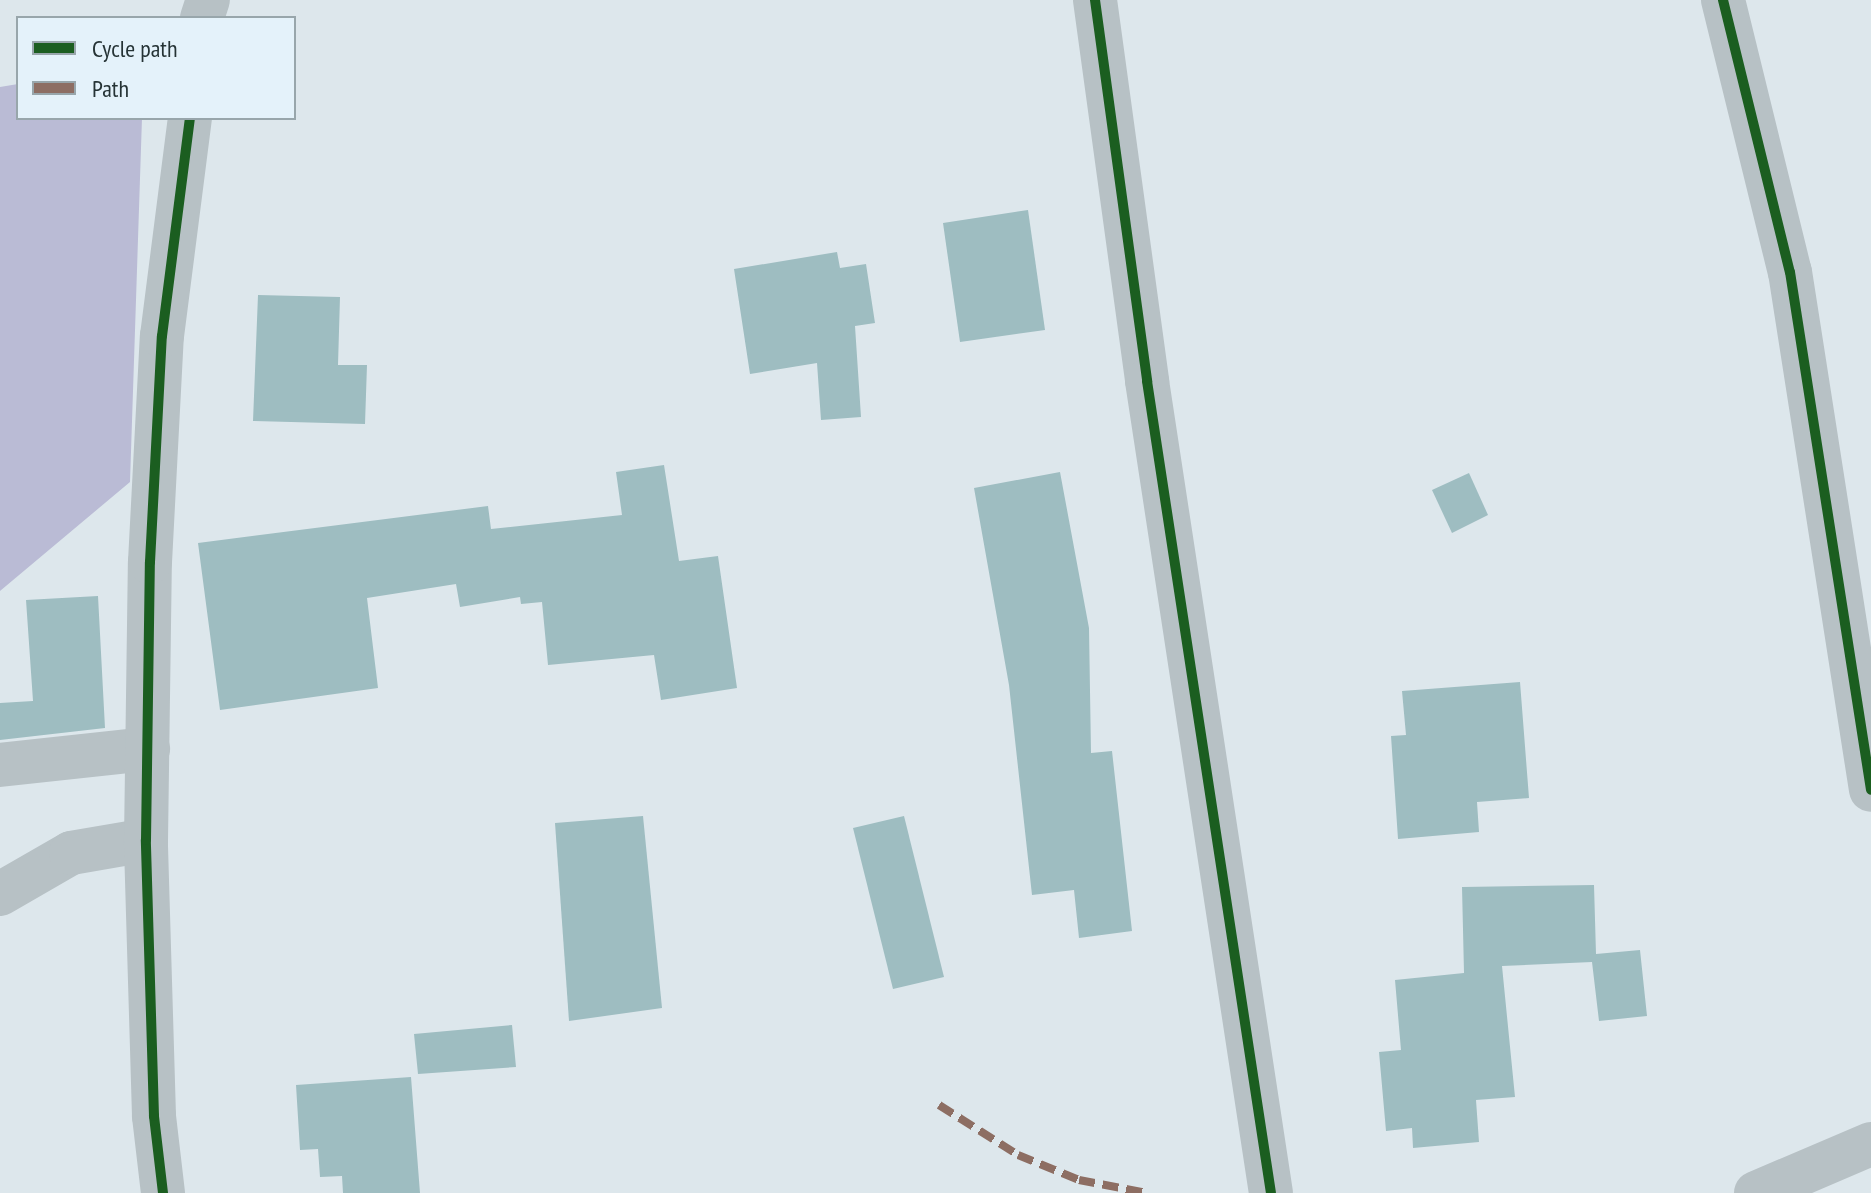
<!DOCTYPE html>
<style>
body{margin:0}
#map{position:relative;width:1871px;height:1193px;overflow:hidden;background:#dde7ec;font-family:"PT Sans Narrow",sans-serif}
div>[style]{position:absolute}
.green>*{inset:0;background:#babbd5}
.building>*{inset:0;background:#9ebdc1}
.minor>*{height:44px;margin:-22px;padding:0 22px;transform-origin:22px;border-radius:22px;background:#b7c1c5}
.quiet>*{height:8px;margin-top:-4px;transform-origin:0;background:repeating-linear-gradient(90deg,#8d6e63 0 16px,transparent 0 24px)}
.cycleway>*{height:10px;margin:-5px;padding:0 5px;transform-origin:5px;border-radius:5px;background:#1b5e20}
span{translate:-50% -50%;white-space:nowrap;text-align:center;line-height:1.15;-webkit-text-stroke:6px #e4f2fa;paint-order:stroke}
.legend{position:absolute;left:16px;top:16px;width:280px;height:104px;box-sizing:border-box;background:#e4f2fa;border:2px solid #98a6ab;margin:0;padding:10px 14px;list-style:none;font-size:24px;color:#253335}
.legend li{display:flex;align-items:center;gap:16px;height:40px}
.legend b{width:40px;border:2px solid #98a6ab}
</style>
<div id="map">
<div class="green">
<i style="clip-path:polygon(18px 84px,18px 118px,142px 118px,130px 482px,0 591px,0 87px)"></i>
</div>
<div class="building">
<i style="clip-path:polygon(1028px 210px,1045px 330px,960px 342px,943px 223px)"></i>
<i style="clip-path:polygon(837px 252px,840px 268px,866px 264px,875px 323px,855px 326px,861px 417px,821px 420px,817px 363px,750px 374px,734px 269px)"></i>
<i style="clip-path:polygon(258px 295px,340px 297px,338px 365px,367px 365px,365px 424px,253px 421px)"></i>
<i style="clip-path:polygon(664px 465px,679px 561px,718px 556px,737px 688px,661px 700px,654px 655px,548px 665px,542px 602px,521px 604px,520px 597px,460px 607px,456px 584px,367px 598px,378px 688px,220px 710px,198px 543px,488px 506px,491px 529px,622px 515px,616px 472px)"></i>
<i style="clip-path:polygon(1060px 472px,1089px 628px,1091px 753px,1112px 751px,1132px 931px,1079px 938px,1074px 890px,1032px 895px,1009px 685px,974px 488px)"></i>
<i style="clip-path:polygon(1469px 473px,1488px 515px,1452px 533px,1432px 490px)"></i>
<i style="clip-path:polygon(98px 596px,105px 728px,0 740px,0 703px,33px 701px,26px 600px)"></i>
<i style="clip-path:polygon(1520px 682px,1529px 798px,1477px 802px,1479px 832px,1398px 839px,1391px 736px,1406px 735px,1402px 691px)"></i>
<i style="clip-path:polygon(643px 816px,662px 1008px,569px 1021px,555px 823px)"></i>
<i style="clip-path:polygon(904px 816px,944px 977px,893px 989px,853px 828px)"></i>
<i style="clip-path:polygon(1594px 885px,1596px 954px,1640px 950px,1647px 1016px,1599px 1021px,1592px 962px,1502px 966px,1515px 1097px,1476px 1100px,1479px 1142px,1413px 1148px,1412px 1128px,1386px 1131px,1379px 1052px,1401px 1050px,1395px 980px,1464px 973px,1462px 887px)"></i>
<i style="clip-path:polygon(512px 1025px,516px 1067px,418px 1074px,414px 1034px)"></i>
<i style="clip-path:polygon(411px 1077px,420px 1193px,343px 1193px,342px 1176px,320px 1177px,318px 1149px,300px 1150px,296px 1085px)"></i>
</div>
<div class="minor">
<i style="left:1095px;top:0;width:385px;rotate:82.2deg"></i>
<i style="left:1147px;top:381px;width:821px;rotate:81.32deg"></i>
<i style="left:1723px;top:0;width:280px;rotate:76.2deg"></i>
<i style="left:1790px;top:272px;width:524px;rotate:81.11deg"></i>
<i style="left:202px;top:18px;width:19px;rotate:-72deg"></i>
<i style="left:0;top:765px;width:149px;rotate:-6.2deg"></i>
<i style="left:0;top:894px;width:82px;rotate:-30deg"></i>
<i style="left:71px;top:853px;width:76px;rotate:-9.8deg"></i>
<i style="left:163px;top:1193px;width:78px;rotate:-96.7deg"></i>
<i style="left:154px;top:1116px;width:276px;rotate:-91.7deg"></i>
<i style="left:146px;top:840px;width:278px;rotate:-89.2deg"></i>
<i style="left:150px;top:562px;width:226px;rotate:-87deg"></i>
<i style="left:162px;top:336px;width:220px;rotate:-82.7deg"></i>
<i style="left:1756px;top:1193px;width:125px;rotate:-23.1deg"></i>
</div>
<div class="quiet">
<i style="left:939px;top:1105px;width:93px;rotate:32.3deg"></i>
<i style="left:1018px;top:1155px;width:66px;rotate:22.3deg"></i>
<i style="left:1079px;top:1180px;width:69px;rotate:10.8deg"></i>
</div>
<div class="cycleway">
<i style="left:1095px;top:0;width:385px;rotate:82.2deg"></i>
<i style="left:1147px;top:381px;width:821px;rotate:81.32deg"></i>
<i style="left:1723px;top:0;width:280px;rotate:76.2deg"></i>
<i style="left:1790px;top:272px;width:524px;rotate:81.11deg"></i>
<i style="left:163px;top:1193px;width:78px;rotate:-96.7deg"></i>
<i style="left:154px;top:1116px;width:276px;rotate:-91.7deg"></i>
<i style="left:146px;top:840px;width:278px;rotate:-89.2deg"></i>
<i style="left:150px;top:562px;width:226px;rotate:-87deg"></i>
<i style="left:162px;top:336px;width:220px;rotate:-82.7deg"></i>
</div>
<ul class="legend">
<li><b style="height:10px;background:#1b5e20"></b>Cycle path</li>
<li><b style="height:10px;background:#8d6e63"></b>Path</li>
</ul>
</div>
